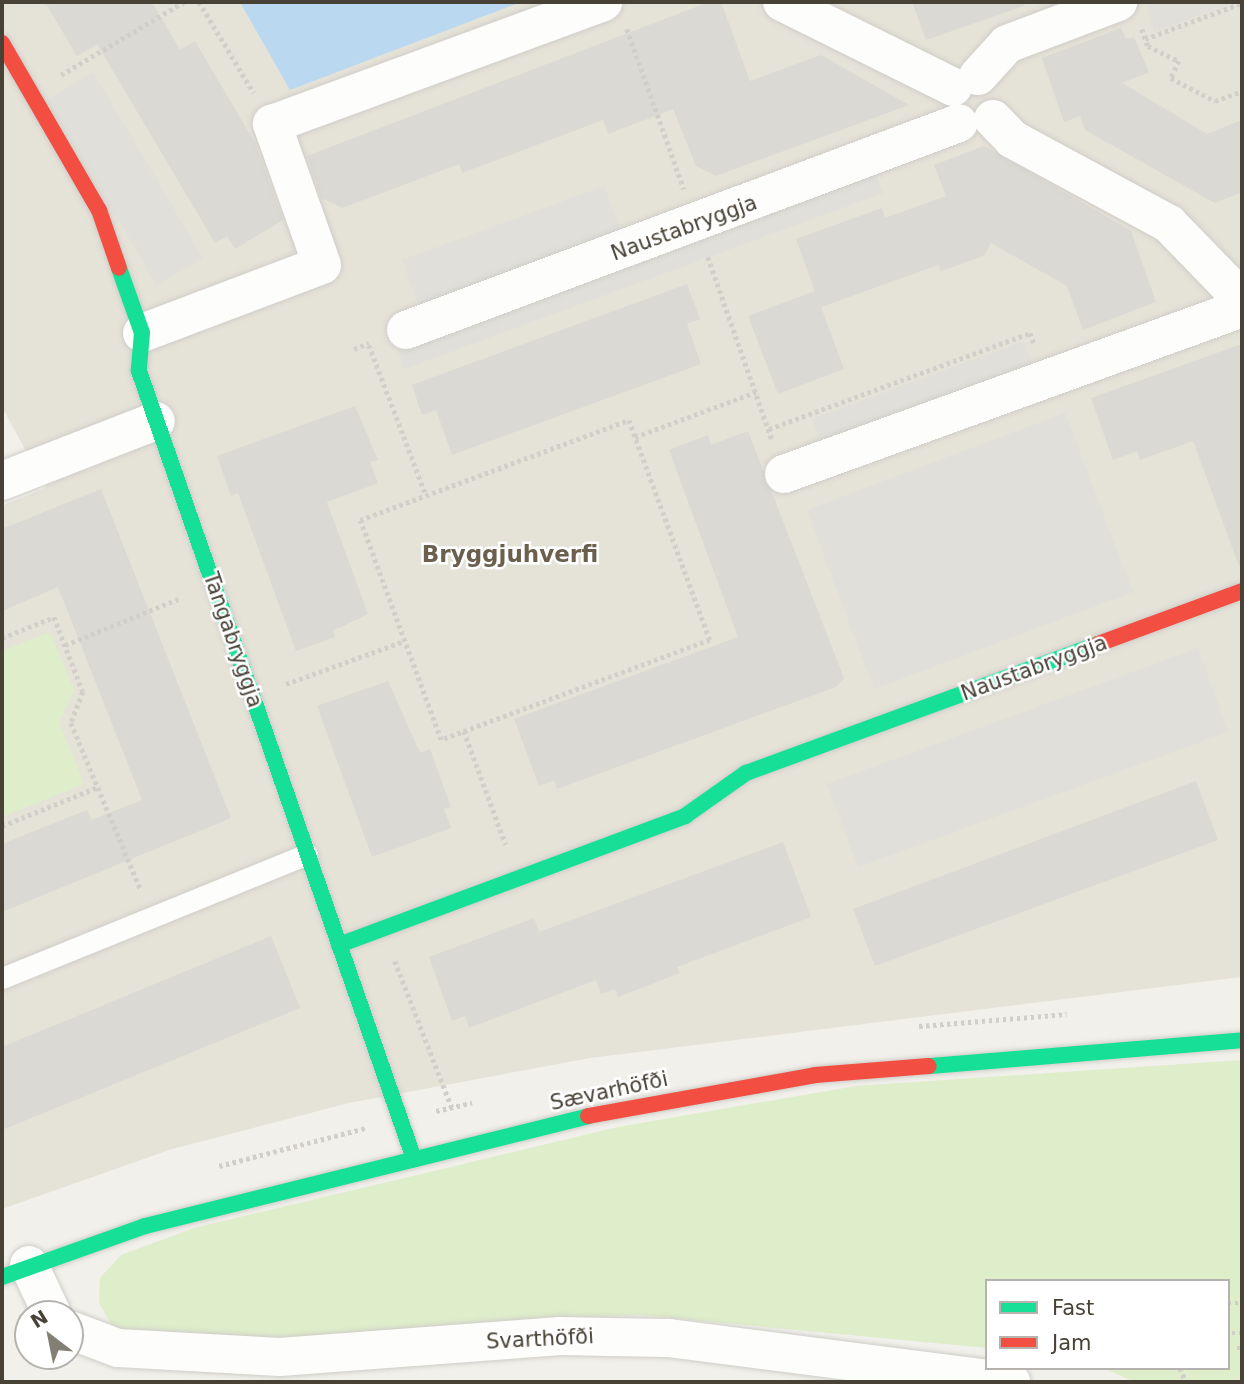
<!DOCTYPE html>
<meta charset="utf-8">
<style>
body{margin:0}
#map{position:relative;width:1244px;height:1384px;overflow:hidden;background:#f1f0eb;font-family:"DejaVu Sans",sans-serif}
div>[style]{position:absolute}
.residential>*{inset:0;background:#e5e2d8}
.green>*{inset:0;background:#deedca}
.parking>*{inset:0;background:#e0dfda}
.water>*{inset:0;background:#bad9f1}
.building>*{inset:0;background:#dbd9d3}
.path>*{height:4.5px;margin-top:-2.25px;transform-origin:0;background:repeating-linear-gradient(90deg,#d2cfcb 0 3.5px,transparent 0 7px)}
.roads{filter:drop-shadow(0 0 2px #cfcdc8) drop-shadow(0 0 2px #cfcdc8)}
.lane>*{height:21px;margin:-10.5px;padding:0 10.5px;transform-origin:10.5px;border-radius:10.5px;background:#fdfdfc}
.street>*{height:38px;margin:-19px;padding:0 19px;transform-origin:19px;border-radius:19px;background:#fdfdfc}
.fast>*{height:16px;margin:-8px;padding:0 8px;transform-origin:8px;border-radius:8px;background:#16e098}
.jam>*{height:16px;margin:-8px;padding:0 8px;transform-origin:8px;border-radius:8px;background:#f24e42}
span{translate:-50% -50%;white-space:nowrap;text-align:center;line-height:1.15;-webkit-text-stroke:5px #fff;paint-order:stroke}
.street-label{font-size:21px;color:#484236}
.neighbourhood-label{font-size:23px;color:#6b604d;font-weight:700}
.frame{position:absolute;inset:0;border:4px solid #484236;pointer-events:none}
.legend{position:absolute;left:985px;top:1279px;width:245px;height:91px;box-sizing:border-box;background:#fff;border:2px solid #b6b3af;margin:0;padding:9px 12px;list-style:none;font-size:21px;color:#484236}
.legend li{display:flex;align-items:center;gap:14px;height:35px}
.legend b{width:35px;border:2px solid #b6b3af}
.north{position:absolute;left:14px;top:1300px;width:70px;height:70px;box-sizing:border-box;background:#fff;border:2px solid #b6b3af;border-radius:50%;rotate:328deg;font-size:19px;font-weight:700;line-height:28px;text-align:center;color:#484236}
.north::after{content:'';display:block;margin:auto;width:24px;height:32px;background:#837f75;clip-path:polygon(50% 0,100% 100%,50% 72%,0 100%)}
</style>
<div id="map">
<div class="residential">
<i style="clip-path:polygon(2px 2px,1242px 2px,1242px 977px,590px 1058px,349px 1103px,172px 1149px,2px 1209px,2px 506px,46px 488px,2px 407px)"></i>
</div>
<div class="green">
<i style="clip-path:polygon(50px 632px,74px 690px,59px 722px,84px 784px,2px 817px,2px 651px)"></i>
<i style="clip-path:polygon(1242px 1060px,1242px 1382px,1135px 1382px,1103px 1368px,1228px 1368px,1228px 1281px,987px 1281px,987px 1348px,639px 1315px,534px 1321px,384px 1342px,139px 1343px,112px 1327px,99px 1302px,100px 1278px,121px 1255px,194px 1228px,618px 1127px,856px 1086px)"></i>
</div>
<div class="parking">
<i style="clip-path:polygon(1157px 2px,1236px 2px,1154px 32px,1146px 6px)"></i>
<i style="clip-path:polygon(93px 72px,203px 258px,157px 285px,47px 100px)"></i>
<i style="clip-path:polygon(874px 170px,883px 193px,404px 369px,396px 344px)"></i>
<i style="clip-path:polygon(604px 186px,621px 231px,419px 307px,402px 260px)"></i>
<i style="clip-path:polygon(1024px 341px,1032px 364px,821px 443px,812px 419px)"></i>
<i style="clip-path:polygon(1065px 413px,1133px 592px,874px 689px,807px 510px)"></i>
<i style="clip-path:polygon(1198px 648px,1228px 732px,858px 867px,827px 784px)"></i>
</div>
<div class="water">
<i style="clip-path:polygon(240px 2px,521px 2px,290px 90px)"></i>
</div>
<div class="building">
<i style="clip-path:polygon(45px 2px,152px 2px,180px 50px,195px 41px,255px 143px,283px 220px,235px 249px,227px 236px,215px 243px,97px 44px,77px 56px)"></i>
<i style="clip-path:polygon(709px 2px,721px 2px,750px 81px,821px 55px,909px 105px,716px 176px,696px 166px,673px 109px,608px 134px,603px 120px,462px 173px,459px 164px,342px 208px,321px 198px,307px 156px)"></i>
<i style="clip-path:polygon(912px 2px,1023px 2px,1024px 6px,926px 40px)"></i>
<i style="clip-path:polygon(1121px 28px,1126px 39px,1134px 37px,1149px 72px,1122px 83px,1207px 134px,1242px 120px,1242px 192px,1215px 203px,1085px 130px,1080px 116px,1064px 122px,1042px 58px)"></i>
<i style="clip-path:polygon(984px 146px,1131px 231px,1156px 302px,1083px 330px,1067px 286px,991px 243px,984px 256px,941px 271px,938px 265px,821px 307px,844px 369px,778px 394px,748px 316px,815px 291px,820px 305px,796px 239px,882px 208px,885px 218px,946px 196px,934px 165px)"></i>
<i style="clip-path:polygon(687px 284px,700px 319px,687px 324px,701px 364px,452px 455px,436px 410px,422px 415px,412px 385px)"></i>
<i style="clip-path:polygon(1242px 344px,1242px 565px,1239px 566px,1193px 441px,1140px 460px,1137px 451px,1113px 460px,1091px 398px)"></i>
<i style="clip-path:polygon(355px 406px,378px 460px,370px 462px,378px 483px,327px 502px,368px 614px,333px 631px,335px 637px,296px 651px,238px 493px,231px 496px,217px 456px)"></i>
<i style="clip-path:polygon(748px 431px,844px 678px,836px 687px,557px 789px,554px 780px,539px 786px,514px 719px,738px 637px,669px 450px,708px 435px,711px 445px)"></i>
<i style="clip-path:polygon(101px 489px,231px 818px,2px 912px,2px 844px,87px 810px,91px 820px,142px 800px,58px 587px,2px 611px,2px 529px)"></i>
<i style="clip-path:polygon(388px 681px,420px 753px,430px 749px,451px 807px,444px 809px,451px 828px,372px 857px,317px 706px)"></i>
<i style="clip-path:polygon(1196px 781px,1218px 840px,875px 966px,853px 909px)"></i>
<i style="clip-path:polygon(783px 842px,811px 917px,677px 967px,680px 973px,618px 997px,615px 989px,601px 994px,596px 980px,469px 1028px,465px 1016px,452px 1021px,429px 957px,534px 918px,539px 932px)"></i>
<i style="clip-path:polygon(271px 936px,300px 1008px,2px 1130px,2px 1047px)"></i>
</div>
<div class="path">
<i style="left:199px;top:2px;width:106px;rotate:58.9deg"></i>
<i style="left:627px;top:29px;width:170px;rotate:70.4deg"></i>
<i style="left:1142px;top:29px;width:18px;rotate:71deg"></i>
<i style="left:1148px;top:46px;width:34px;rotate:26deg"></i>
<i style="left:1179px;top:61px;width:19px;rotate:115deg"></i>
<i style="left:1171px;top:78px;width:50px;rotate:27.6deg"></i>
<i style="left:1215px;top:101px;width:29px;rotate:-20deg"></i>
<i style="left:1145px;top:39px;width:103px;rotate:-20.4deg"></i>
<i style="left:61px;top:75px;width:143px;rotate:-30.7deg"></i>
<i style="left:708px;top:257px;width:194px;rotate:70.7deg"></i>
<i style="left:369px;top:345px;width:160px;rotate:69.2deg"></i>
<i style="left:354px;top:349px;width:16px;rotate:-22deg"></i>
<i style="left:629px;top:420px;width:234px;rotate:69.8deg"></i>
<i style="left:710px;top:640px;width:287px;rotate:159.6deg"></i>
<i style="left:441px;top:740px;width:234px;rotate:-110.2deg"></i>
<i style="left:360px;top:520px;width:287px;rotate:-20.4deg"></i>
<i style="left:769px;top:429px;width:278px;rotate:-20.2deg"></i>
<i style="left:1030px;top:333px;width:11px;rotate:68deg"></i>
<i style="left:635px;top:437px;width:129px;rotate:-20.4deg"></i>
<i style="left:2px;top:638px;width:56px;rotate:-22deg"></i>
<i style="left:54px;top:617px;width:80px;rotate:68.9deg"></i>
<i style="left:83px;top:692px;width:33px;rotate:111deg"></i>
<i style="left:71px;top:723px;width:181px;rotate:67.3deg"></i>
<i style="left:65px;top:645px;width:125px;rotate:-22.1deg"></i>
<i style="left:286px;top:684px;width:126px;rotate:-20deg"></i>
<i style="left:464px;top:731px;width:121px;rotate:69.8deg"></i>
<i style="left:2px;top:826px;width:104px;rotate:-22.1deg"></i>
<i style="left:395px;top:961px;width:158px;rotate:68.8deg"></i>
<i style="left:919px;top:1026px;width:148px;rotate:-4.6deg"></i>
<i style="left:436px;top:1111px;width:37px;rotate:-13deg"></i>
<i style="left:219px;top:1166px;width:152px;rotate:-14.5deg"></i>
<i style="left:1228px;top:1303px;width:14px"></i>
<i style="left:1232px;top:1333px;width:10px"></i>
<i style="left:1237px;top:1348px;width:5px"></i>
<i style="left:1180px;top:1368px;width:15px;rotate:67deg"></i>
</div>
<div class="roads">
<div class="lane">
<i style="left:2px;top:978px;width:329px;rotate:-22.1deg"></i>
</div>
<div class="street">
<i style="left:782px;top:2px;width:191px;rotate:26.4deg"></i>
<i style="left:978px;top:76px;width:43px;rotate:-47.8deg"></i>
<i style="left:1007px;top:44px;width:119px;rotate:-20.7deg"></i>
<i style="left:993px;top:119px;width:28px;rotate:46deg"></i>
<i style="left:1012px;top:139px;width:179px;rotate:28.4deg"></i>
<i style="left:1169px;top:224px;width:105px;rotate:45.8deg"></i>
<i style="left:406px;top:330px;width:590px;rotate:-20.52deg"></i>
<i style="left:142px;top:333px;width:192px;rotate:-20.7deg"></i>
<i style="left:322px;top:265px;width:150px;rotate:-109.5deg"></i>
<i style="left:272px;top:124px;width:353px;rotate:-20.2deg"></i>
<i style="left:784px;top:474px;width:487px;rotate:-19.9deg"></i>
<i style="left:2px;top:481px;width:165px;rotate:-21.3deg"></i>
<i style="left:29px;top:1265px;width:54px;rotate:64.9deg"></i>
<i style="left:70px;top:1330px;width:51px;rotate:20.6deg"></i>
<i style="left:118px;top:1348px;width:162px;rotate:3.2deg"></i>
<i style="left:280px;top:1357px;width:281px;rotate:-4.3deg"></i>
<i style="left:560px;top:1336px;width:109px;rotate:1.1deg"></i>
<i style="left:669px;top:1338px;width:345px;rotate:7.3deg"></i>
</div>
<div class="fast">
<i style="left:119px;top:268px;width:69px;rotate:70.5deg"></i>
<i style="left:142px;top:333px;width:38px;rotate:95deg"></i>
<i style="left:139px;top:371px;width:835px;rotate:70.76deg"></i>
<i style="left:339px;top:945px;width:369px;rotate:-20.4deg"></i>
<i style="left:685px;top:816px;width:75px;rotate:-35.2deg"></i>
<i style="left:746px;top:773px;width:375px;rotate:-20.1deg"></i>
<i style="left:929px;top:1066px;width:314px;rotate:-4.7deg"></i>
<i style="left:2px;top:1277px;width:152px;rotate:-19.6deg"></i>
<i style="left:145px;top:1226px;width:456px;rotate:-13.9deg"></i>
</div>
<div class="jam">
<i style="left:2px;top:43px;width:193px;rotate:59.9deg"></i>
<i style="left:99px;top:210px;width:61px;rotate:71deg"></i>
<i style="left:1098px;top:644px;width:153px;rotate:-20.2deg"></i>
<i style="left:588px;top:1116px;width:231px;rotate:-10.2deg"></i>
<i style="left:815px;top:1075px;width:114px;rotate:-4.5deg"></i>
</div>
</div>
<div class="street-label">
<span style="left:684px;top:228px;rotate:-20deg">Naustabryggja</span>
<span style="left:233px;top:640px;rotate:71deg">Tangabryggja</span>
<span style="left:1034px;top:668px;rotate:-20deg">Naustabryggja</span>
<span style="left:609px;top:1091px;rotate:-12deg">Sævarhöfði</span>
<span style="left:540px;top:1339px;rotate:-3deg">Svarthöfði</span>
</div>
<div class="neighbourhood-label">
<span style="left:510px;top:554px">Bryggjuhverfi</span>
</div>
<div class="frame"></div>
<ul class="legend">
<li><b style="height:9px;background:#16e098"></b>Fast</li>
<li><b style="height:9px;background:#f24e42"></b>Jam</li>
</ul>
<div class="north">N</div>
</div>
